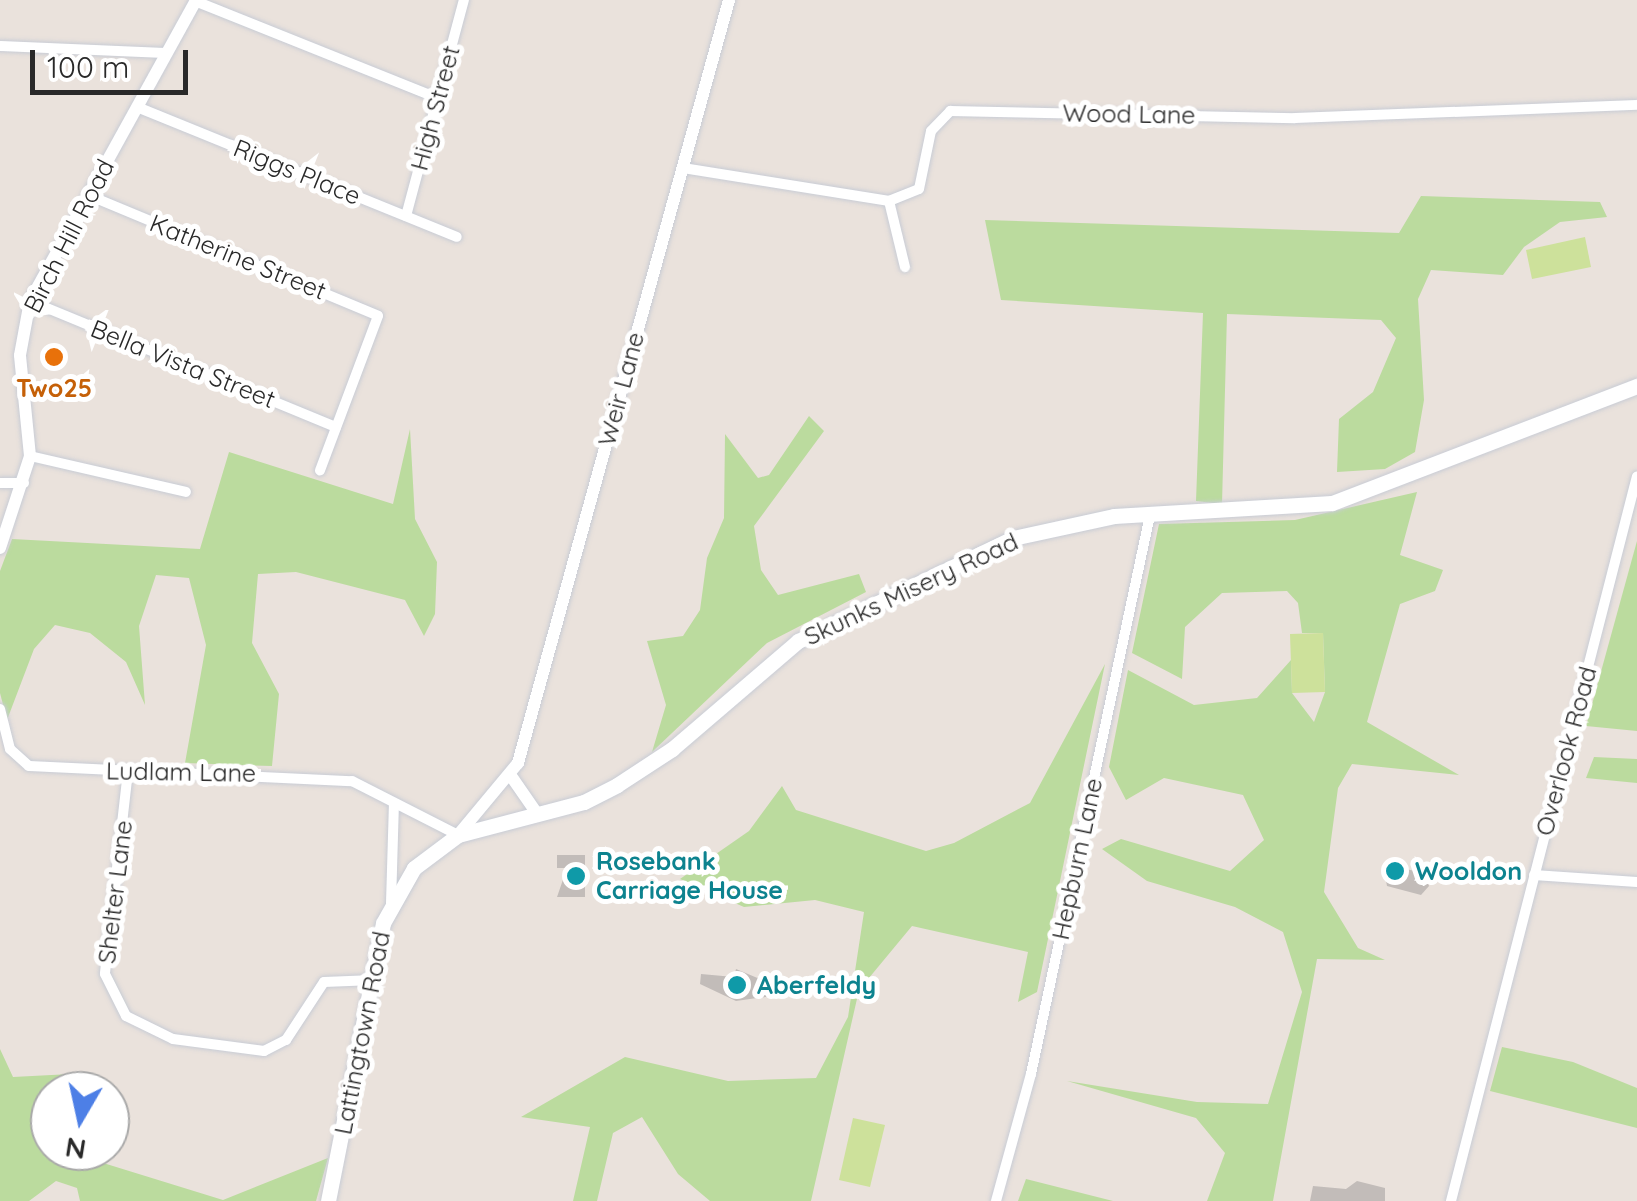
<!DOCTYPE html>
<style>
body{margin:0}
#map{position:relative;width:1637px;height:1201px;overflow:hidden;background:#eae2dc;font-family:Quicksand,sans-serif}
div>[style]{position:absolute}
.green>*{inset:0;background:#bbdb9e}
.pitch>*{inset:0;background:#cde19b}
.building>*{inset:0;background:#c2bcb9}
.roads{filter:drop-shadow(0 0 2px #c8ccd5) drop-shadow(0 0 2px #c8ccd5)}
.minor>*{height:10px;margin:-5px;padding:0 5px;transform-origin:5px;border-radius:5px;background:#fff}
.tertiary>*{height:12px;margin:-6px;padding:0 6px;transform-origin:6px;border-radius:6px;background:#fff}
.secondary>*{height:15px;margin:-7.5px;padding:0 7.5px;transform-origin:7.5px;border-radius:7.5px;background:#fff}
.dots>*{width:28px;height:28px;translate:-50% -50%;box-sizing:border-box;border:5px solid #fff;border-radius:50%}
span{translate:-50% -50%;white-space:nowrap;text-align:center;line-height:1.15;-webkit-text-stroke:10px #fff;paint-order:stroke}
.street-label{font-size:25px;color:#292929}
.food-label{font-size:25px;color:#c56008;font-weight:700}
.culture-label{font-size:25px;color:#0d838f;font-weight:700}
.left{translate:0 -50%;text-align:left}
.north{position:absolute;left:30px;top:1071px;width:100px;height:100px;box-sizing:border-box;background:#fff;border:2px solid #a9a9a9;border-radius:50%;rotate:189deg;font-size:28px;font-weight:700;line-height:40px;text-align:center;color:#292929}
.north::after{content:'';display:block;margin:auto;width:35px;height:45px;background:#4d7fe6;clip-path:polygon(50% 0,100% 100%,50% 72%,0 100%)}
.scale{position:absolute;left:30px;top:50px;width:158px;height:45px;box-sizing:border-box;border:5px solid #292929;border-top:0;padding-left:12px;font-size:30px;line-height:35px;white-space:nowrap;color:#292929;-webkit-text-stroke:8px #fff;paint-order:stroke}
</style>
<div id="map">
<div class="green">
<i style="clip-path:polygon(1421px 196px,1600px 202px,1607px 217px,1560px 222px,1524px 247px,1503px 275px,1431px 270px,1418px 299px,1424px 400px,1415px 452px,1385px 469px,1337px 472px,1339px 419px,1373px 392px,1396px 338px,1381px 320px,1227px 314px,1222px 504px,1196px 501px,1203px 313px,1001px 300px,985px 220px,1399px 233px)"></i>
<i style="clip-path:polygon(809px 416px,824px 431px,754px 526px,761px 570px,778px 595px,859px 574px,866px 592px,767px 643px,652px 752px,666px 705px,647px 641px,683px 636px,700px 610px,707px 558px,724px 518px,725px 434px,758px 478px,769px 475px)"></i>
<i style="clip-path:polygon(410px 429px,415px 519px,437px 562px,435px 614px,424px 636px,405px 600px,296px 572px,258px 574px,252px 643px,279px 694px,272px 766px,185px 763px,206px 645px,189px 578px,156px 575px,139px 626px,145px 705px,126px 662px,90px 633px,55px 625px,34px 649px,7px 720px,0 693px,0 571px,12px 539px,200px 549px,229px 452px,393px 504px)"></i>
<i style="clip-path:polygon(1417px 492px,1400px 555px,1443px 570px,1435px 591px,1400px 604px,1367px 722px,1459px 775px,1352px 764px,1338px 788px,1324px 892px,1358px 948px,1385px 960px,1317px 959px,1273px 1201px,1207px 1201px,1225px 1153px,1196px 1118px,1067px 1081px,1197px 1102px,1268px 1104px,1302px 992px,1283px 932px,1235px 907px,1147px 881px,1102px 849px,1121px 839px,1230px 871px,1264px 840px,1243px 795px,1164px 778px,1126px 800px,1109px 767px,1128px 670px,1194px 705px,1257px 698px,1291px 660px,1292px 693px,1314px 722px,1325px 692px,1323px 633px,1302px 633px,1298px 603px,1287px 591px,1222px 593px,1185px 627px,1182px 679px,1132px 653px,1159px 524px,1295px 520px)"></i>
<i style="clip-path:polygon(1637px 541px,1637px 731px,1586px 726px)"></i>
<i style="clip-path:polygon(1105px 664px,1037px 992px,1018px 1002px,1028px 952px,912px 926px,859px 990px,811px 1201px,710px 1201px,678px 1174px,642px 1117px,613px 1133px,597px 1201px,573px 1201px,590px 1127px,521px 1117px,625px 1057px,728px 1081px,816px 1078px,848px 1017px,864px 912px,815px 900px,744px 907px,680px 879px,749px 831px,782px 786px,796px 810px,926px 851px,954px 843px,1030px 803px)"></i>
<i style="clip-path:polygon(1594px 757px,1637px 759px,1637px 783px,1586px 778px)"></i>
<i style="clip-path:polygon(1502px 1047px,1573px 1062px,1637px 1088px,1637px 1128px,1490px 1091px)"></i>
<i style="clip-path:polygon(0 1049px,13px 1077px,90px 1073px,92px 1091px,50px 1091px,50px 1151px,99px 1151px,100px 1162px,223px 1200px,328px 1158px,316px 1201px,80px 1201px,77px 1188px,56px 1181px,29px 1201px,0 1201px)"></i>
<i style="clip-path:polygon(1026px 1179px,1113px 1201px,1018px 1201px)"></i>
</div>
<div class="pitch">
<i style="clip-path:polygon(1585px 237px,1591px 267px,1532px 279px,1526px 250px)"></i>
<i style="clip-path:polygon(1323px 633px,1325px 692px,1292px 693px,1290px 634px)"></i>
<i style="clip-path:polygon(853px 1118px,885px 1125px,870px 1187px,839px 1180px)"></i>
</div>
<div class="building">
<i style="clip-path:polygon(557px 855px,585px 855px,585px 897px,557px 897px,567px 868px,557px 868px)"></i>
<i style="clip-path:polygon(1383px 864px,1424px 873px,1429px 886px,1421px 895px,1387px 886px)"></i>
<i style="clip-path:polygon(736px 969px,774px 985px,772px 996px,736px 1001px,700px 984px,701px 974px,734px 977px)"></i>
<i style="clip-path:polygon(1357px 1181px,1385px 1188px,1385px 1201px,1310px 1201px,1313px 1186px,1346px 1189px)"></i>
</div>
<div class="roads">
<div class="minor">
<i style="left:195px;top:1px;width:262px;rotate:21.8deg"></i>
<i style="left:0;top:46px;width:166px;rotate:2.4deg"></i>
<i style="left:137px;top:107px;width:345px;rotate:22.1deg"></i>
<i style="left:683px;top:168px;width:209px;rotate:9.1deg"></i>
<i style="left:889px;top:201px;width:32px;rotate:-22deg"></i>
<i style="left:919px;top:189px;width:59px;rotate:-78.3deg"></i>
<i style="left:931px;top:131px;width:28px;rotate:-46deg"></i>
<i style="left:950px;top:111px;width:345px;rotate:1.2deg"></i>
<i style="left:1295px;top:118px;width:342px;rotate:-2.2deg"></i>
<i style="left:88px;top:195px;width:314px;rotate:22.6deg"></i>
<i style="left:378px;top:316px;width:165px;rotate:110.6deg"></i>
<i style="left:889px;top:201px;width:68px;rotate:76.4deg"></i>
<i style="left:406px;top:216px;width:224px;rotate:-75deg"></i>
<i style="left:30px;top:301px;width:331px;rotate:22.4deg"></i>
<i style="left:30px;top:456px;width:160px;rotate:13deg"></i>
<i style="left:0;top:483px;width:24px"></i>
<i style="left:0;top:709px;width:41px;rotate:76deg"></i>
<i style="left:10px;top:749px;width:25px;rotate:42deg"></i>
<i style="left:29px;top:766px;width:323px;rotate:2.7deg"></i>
<i style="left:352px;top:781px;width:119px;rotate:27deg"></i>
<i style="left:128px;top:771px;width:204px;rotate:96.5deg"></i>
<i style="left:105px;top:974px;width:47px;rotate:63.4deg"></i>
<i style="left:126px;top:1016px;width:52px;rotate:26.1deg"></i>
<i style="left:173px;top:1039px;width:92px;rotate:7.5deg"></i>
<i style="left:264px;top:1051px;width:25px;rotate:-27deg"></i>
<i style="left:286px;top:1040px;width:69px;rotate:-56.8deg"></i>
<i style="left:324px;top:982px;width:50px;rotate:-2.3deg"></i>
<i style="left:1534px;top:875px;width:103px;rotate:3.9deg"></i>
<i style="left:391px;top:903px;width:99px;rotate:-88.3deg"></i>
<i style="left:996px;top:1201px;width:132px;rotate:-74.6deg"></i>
<i style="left:1031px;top:1074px;width:572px;rotate:-77.98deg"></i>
<i style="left:1451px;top:1201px;width:748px;rotate:-75.61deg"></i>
</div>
<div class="tertiary">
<i style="left:0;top:548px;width:97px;rotate:-71.9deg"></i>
<i style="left:30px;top:456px;width:101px;rotate:-95.7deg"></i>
<i style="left:20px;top:355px;width:55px;rotate:-79.5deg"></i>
<i style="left:30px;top:301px;width:344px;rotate:-61.1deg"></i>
<i style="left:511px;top:776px;width:47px;rotate:55.3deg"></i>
<i style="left:458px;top:835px;width:94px;rotate:-50.2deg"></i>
<i style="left:518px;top:763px;width:792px;rotate:-74.54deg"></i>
</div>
<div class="secondary">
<i style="left:328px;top:1201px;width:283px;rotate:-78.8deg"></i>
<i style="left:383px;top:923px;width:63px;rotate:-60.6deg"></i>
<i style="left:414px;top:868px;width:55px;rotate:-36.9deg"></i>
<i style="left:458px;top:835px;width:130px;rotate:-14.7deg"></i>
<i style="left:584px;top:802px;width:37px;rotate:-27deg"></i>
<i style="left:617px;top:785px;width:66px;rotate:-33.2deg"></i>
<i style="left:672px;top:749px;width:166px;rotate:-40.6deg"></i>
<i style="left:798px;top:641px;width:238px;rotate:-25.6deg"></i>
<i style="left:1013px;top:538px;width:103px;rotate:-12.3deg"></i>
<i style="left:1114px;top:516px;width:218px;rotate:-3.4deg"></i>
<i style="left:1332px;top:503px;width:327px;rotate:-21deg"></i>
</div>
</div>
<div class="dots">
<i style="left:54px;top:357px;background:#e8710a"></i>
<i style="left:1395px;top:871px;background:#0f9aa8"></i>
<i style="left:576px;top:876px;background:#0f9aa8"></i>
<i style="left:737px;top:985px;background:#0f9aa8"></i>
</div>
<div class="street-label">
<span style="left:435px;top:108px;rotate:-75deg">High Street</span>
<span style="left:1129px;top:114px;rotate:1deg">Wood Lane</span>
<span style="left:297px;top:172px;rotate:22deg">Riggs Place</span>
<span style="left:69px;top:236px;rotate:-63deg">Birch Hill Road</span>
<span style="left:238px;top:257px;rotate:22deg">Katherine Street</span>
<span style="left:183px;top:364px;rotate:22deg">Bella Vista Street</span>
<span style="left:621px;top:389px;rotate:-75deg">Weir Lane</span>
<span style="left:911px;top:589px;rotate:-25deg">Skunks Misery Road</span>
<span style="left:1566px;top:751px;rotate:-75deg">Overlook Road</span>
<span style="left:181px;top:772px;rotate:1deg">Ludlam Lane</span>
<span style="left:1077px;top:859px;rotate:-78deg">Hepburn Lane</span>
<span style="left:115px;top:892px;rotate:-83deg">Shelter Lane</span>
<span style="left:362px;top:1033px;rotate:-79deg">Lattingtown Road</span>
</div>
<div class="food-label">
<span style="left:54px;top:388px">Two25</span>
</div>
<div class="culture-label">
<span class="left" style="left:596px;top:876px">Rosebank<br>Carriage House</span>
<span class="left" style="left:1415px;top:871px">Wooldon</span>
<span class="left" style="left:757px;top:985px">Aberfeldy</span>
</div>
<div class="north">N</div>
<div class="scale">100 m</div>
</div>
